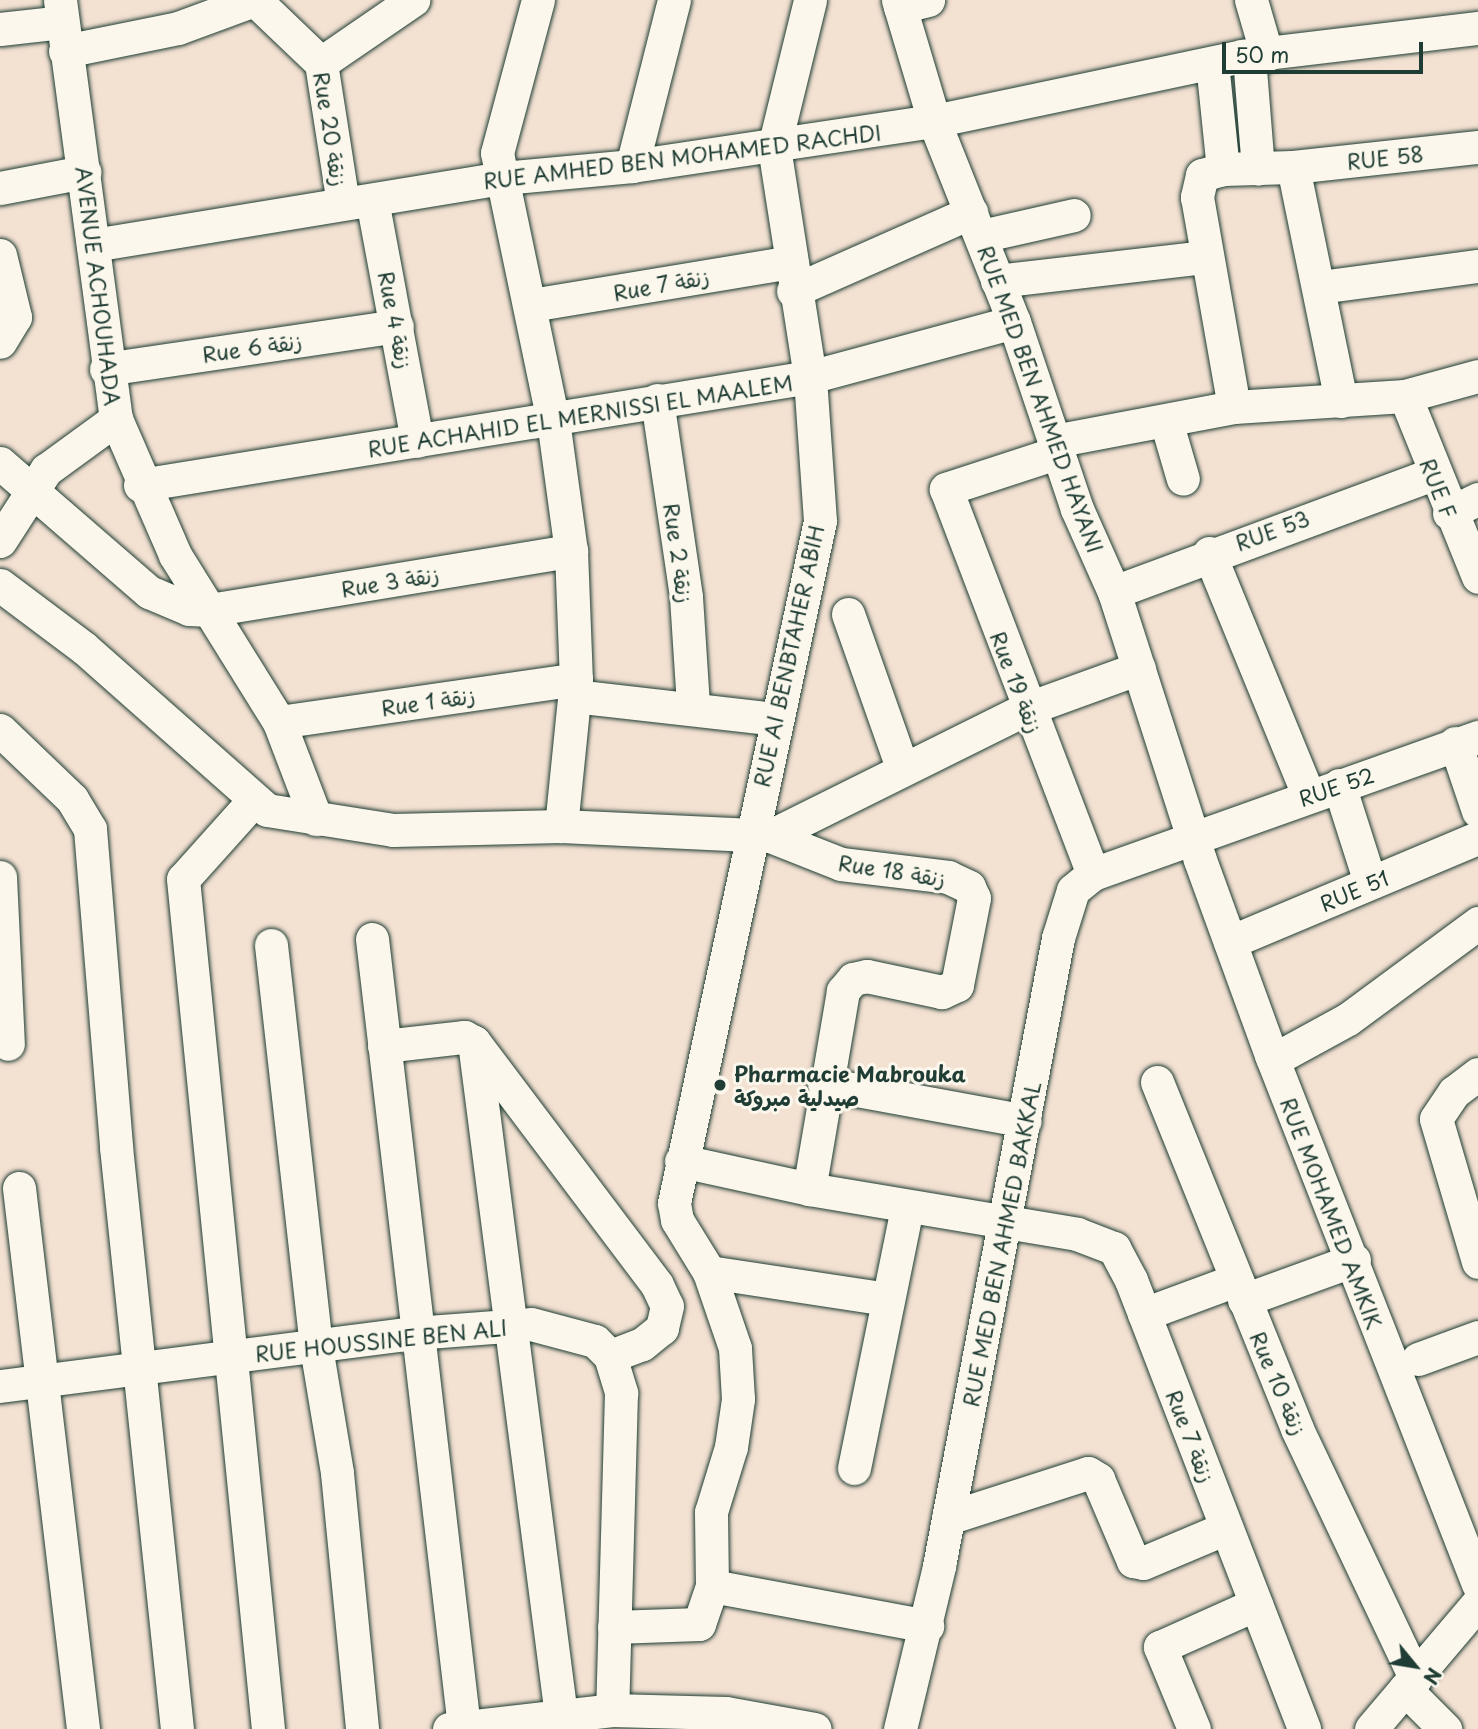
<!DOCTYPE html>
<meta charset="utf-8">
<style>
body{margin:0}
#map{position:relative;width:1478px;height:1729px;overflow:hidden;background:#f3e1d2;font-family:"Playpen Sans","Playpen Sans Arabic",sans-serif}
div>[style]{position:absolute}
.roads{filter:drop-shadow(0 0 2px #1f3d34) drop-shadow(0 0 2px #1f3d34)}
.minor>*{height:33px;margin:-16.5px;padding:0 16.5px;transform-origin:16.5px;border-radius:16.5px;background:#fbf7ec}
.dots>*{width:19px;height:19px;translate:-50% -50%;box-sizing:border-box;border:4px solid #fbf7ec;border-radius:50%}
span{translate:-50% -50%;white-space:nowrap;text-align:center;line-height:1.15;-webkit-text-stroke:6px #fbf7ec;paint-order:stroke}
.street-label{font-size:21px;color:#1f3d34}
.poi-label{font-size:21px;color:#1f3d34;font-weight:700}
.left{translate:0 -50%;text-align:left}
.north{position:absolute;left:1380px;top:1631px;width:70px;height:70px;-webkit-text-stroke:5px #fbf7ec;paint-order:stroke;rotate:120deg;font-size:19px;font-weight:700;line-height:28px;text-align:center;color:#1f3d34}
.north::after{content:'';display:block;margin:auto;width:24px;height:32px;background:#1f3d34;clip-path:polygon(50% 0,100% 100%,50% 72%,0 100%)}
.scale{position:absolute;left:1222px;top:42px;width:201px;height:32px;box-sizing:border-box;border:4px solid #1f3d34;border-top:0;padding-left:9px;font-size:21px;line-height:24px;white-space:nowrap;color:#1f3d34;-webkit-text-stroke:5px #fbf7ec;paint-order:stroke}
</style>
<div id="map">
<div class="roads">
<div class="minor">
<i style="left:60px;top:0;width:423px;rotate:82.4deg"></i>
<i style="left:116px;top:419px;width:148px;rotate:66.5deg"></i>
<i style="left:175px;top:555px;width:197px;rotate:58.1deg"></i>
<i style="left:279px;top:722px;width:104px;rotate:69.1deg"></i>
<i style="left:255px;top:0;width:91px;rotate:43.7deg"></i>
<i style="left:321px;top:63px;width:142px;rotate:81.1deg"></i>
<i style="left:538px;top:0;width:158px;rotate:105deg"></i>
<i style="left:497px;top:153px;width:273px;rotate:78.2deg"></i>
<i style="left:553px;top:420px;width:132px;rotate:82.2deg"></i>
<i style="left:571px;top:551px;width:128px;rotate:87.8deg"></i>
<i style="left:576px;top:679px;width:148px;rotate:95.8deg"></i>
<i style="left:898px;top:0;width:126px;rotate:73.4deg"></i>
<i style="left:934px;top:121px;width:216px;rotate:68.3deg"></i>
<i style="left:1014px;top:322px;width:197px;rotate:71.4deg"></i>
<i style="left:1077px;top:509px;width:91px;rotate:66deg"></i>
<i style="left:1114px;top:592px;width:281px;rotate:72.2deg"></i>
<i style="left:1200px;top:860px;width:208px;rotate:70deg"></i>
<i style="left:1271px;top:1055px;width:568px;rotate:68.63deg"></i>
<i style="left:1251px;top:0;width:57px;rotate:73.8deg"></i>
<i style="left:900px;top:7px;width:29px;rotate:-14deg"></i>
<i style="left:0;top:29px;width:62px;rotate:-6.4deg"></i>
<i style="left:65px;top:51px;width:115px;rotate:-11.5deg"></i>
<i style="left:178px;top:28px;width:81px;rotate:-20.2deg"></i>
<i style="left:1249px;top:57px;width:112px;rotate:85.4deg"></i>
<i style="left:321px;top:63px;width:112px;rotate:-34.4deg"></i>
<i style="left:1212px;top:63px;width:107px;rotate:84.1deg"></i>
<i style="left:1223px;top:169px;width:70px;rotate:-1.6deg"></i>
<i style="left:1293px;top:167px;width:186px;rotate:-6.2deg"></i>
<i style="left:632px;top:166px;width:171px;rotate:-75.8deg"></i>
<i style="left:1293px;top:167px;width:239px;rotate:78.4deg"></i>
<i style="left:1223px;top:169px;width:22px;rotate:164deg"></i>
<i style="left:1202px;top:175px;width:23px;rotate:103deg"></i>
<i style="left:1197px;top:197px;width:213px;rotate:80deg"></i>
<i style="left:0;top:188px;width:86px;rotate:-10.8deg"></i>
<i style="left:372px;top:200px;width:245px;rotate:79.4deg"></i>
<i style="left:981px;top:236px;width:95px;rotate:-12.7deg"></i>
<i style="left:93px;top:245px;width:415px;rotate:-9.3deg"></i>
<i style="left:503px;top:178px;width:130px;rotate:-5.3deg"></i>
<i style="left:632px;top:166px;width:305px;rotate:-8.5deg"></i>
<i style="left:934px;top:121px;width:315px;rotate:-11.9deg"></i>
<i style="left:1242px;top:56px;width:238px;rotate:-6.8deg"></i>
<i style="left:0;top:255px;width:64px;rotate:76.4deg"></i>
<i style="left:15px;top:317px;width:29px;rotate:121deg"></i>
<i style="left:997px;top:281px;width:208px;rotate:-6.6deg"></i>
<i style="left:1320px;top:287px;width:159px;rotate:-7.6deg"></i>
<i style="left:793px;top:291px;width:195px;rotate:-23.9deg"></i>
<i style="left:531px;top:305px;width:264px;rotate:-9.4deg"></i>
<i style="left:106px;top:369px;width:294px;rotate:-8.4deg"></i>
<i style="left:1405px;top:396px;width:195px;rotate:68deg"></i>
<i style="left:657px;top:400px;width:199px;rotate:81.6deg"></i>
<i style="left:686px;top:597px;width:109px;rotate:86.3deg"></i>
<i style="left:1166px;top:421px;width:60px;rotate:73.7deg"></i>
<i style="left:1054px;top:441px;width:183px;rotate:-10.7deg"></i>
<i style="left:1234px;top:407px;width:171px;rotate:-3.7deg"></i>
<i style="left:1405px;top:396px;width:76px;rotate:-15.3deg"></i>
<i style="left:1056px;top:453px;width:116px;rotate:161.9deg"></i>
<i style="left:946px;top:489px;width:412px;rotate:69.1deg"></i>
<i style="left:0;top:463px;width:197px;rotate:40.9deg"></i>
<i style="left:149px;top:592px;width:43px;rotate:23deg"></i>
<i style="left:189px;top:609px;width:20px;rotate:3deg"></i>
<i style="left:209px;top:610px;width:367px;rotate:-9.3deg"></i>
<i style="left:140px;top:485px;width:679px;rotate:-9.16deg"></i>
<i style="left:810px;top:377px;width:211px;rotate:-15.1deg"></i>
<i style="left:1449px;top:513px;width:32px;rotate:-26deg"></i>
<i style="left:0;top:541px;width:85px;rotate:-57.1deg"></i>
<i style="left:46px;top:470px;width:87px;rotate:-36.1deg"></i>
<i style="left:1209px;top:553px;width:261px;rotate:67.7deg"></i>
<i style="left:0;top:585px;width:105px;rotate:36.9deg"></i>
<i style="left:84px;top:648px;width:244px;rotate:41.5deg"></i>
<i style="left:267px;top:810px;width:128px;rotate:9deg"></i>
<i style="left:393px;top:830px;width:168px;rotate:-1.4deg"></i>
<i style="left:561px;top:826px;width:209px;rotate:2.7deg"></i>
<i style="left:770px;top:836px;width:286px;rotate:-26.4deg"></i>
<i style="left:1026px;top:709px;width:120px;rotate:-19.9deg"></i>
<i style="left:1114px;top:592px;width:340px;rotate:-20.3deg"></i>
<i style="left:848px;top:614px;width:162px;rotate:70.6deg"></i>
<i style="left:574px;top:696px;width:203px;rotate:6.5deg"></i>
<i style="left:279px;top:722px;width:300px;rotate:-8.2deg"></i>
<i style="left:0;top:730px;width:100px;rotate:43.8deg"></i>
<i style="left:72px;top:799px;width:35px;rotate:59deg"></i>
<i style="left:90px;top:829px;width:319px;rotate:85.3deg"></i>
<i style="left:116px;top:1147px;width:585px;rotate:84.02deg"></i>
<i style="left:1455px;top:743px;width:72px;rotate:71.3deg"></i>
<i style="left:1339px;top:785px;width:102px;rotate:72.3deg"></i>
<i style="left:254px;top:800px;width:106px;rotate:131.9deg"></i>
<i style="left:183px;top:879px;width:854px;rotate:84.29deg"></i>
<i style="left:770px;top:836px;width:76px;rotate:21.5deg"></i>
<i style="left:841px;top:864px;width:108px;rotate:6.9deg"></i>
<i style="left:948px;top:877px;width:23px;rotate:25deg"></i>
<i style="left:969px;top:887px;width:12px;rotate:66deg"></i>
<i style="left:974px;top:898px;width:89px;rotate:101.1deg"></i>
<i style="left:957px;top:985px;width:17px;rotate:155deg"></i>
<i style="left:942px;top:992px;width:77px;rotate:-168deg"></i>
<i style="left:867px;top:976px;width:14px;rotate:168deg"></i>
<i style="left:853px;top:979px;width:16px;rotate:130deg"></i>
<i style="left:843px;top:991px;width:201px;rotate:99.7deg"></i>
<i style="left:0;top:877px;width:167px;rotate:87.3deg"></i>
<i style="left:372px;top:939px;width:793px;rotate:83.34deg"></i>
<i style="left:1230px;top:942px;width:269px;rotate:-22.8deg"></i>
<i style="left:271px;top:945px;width:405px;rotate:83.6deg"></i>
<i style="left:316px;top:1347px;width:128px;rotate:80.5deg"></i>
<i style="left:337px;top:1473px;width:257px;rotate:84.4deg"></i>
<i style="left:474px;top:1042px;width:680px;rotate:82.64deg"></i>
<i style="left:384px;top:1046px;width:81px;rotate:-6.4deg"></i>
<i style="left:464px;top:1037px;width:11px;rotate:27deg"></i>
<i style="left:474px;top:1042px;width:304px;rotate:53deg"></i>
<i style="left:657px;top:1285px;width:23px;rotate:65deg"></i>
<i style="left:667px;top:1306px;width:23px;rotate:103deg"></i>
<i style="left:662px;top:1328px;width:26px;rotate:141deg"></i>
<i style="left:642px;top:1344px;width:34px;rotate:159deg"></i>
<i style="left:1273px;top:1060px;width:85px;rotate:-28.7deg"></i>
<i style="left:1348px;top:1019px;width:162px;rotate:-36.4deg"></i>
<i style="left:1478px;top:1074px;width:30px;rotate:143deg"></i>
<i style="left:1454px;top:1092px;width:32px;rotate:124deg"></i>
<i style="left:1436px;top:1119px;width:149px;rotate:73.6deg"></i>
<i style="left:1157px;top:1082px;width:374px;rotate:68deg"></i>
<i style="left:1297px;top:1429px;width:276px;rotate:64.6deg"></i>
<i style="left:824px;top:1084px;width:204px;rotate:10.4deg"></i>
<i style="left:681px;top:1161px;width:131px;rotate:12.3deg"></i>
<i style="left:809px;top:1189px;width:272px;rotate:9.5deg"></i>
<i style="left:1077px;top:1234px;width:40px;rotate:21deg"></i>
<i style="left:1114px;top:1248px;width:36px;rotate:62deg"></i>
<i style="left:1131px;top:1280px;width:481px;rotate:68.9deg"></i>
<i style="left:19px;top:1188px;width:545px;rotate:83.25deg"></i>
<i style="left:709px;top:1272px;width:181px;rotate:8.6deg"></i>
<i style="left:1244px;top:1300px;width:117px;rotate:-20deg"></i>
<i style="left:1144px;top:1314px;width:98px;rotate:-20.3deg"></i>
<i style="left:1418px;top:1359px;width:64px;rotate:-20.1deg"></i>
<i style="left:0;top:1386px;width:418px;rotate:-7.3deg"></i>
<i style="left:415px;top:1333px;width:116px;rotate:-4.4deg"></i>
<i style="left:531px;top:1324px;width:66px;rotate:14.9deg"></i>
<i style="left:595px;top:1341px;width:21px;rotate:45deg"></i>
<i style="left:610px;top:1356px;width:39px;rotate:73deg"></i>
<i style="left:621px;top:1393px;width:317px;rotate:91.6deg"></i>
<i style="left:854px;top:1468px;width:266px;rotate:-78.5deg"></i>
<i style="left:948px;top:1518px;width:147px;rotate:-17.8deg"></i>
<i style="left:1088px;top:1473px;width:12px;rotate:31deg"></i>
<i style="left:1098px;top:1479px;width:89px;rotate:66.9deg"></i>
<i style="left:1133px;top:1561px;width:10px;rotate:11deg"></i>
<i style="left:1143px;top:1563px;width:90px;rotate:-22.9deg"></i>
<i style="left:712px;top:1586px;width:219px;rotate:10.5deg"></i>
<i style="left:614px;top:1627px;width:85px;rotate:-2deg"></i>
<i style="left:699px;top:1624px;width:40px;rotate:-71.1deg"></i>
<i style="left:712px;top:1586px;width:74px;rotate:-90.8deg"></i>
<i style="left:711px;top:1512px;width:68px;rotate:-72.9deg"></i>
<i style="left:731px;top:1447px;width:49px;rotate:-81.7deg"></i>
<i style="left:738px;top:1399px;width:51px;rotate:-93.4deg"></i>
<i style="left:735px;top:1348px;width:80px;rotate:-108.9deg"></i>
<i style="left:709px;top:1272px;width:61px;rotate:-121.6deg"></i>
<i style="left:677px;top:1220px;width:17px;rotate:-100deg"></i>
<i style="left:674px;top:1203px;width:697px;rotate:-77.92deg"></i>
<i style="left:820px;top:521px;width:144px;rotate:-94deg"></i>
<i style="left:810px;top:377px;width:233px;rotate:-98.9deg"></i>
<i style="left:774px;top:147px;width:151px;rotate:-76.2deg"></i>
<i style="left:1405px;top:1689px;width:57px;rotate:45deg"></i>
<i style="left:449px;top:1729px;width:164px;rotate:-6.6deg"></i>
<i style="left:612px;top:1710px;width:114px;rotate:1.5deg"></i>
<i style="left:726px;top:1713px;width:90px;rotate:10.2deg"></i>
<i style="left:900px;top:1729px;width:168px;rotate:-76.5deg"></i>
<i style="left:939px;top:1566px;width:639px;rotate:-79.27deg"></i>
<i style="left:1058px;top:938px;width:50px;rotate:-72.6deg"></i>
<i style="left:1073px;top:890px;width:26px;rotate:-39deg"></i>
<i style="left:1093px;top:874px;width:409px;rotate:-19.6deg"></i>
<i style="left:1194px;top:1729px;width:89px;rotate:-112.5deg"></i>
<i style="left:1160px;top:1647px;width:105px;rotate:-24.1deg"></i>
<i style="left:1371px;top:1729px;width:165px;rotate:-49.7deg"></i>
</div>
</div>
<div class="dots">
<i style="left:720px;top:1085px;background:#1f3d34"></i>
</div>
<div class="street-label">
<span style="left:331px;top:129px;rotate:81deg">Rue 20 زنقة</span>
<span style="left:682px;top:156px;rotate:-7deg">RUE AMHED BEN MOHAMED RACHDI</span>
<span style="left:1385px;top:157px;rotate:-6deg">RUE 58</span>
<span style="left:661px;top:284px;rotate:-10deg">Rue 7 زنقة</span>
<span style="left:99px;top:286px;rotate:83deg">AVENUE ACHOUHADA</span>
<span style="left:396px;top:320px;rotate:79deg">Rue 4 زنقة</span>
<span style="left:252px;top:347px;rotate:-8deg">Rue 6 زنقة</span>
<span style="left:1041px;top:399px;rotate:70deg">RUE MED BEN AHMED HAYANI</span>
<span style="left:580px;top:415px;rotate:-9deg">RUE ACHAHID EL MERNISSI EL MAALEM</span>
<span style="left:1439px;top:488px;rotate:68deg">RUE F</span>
<span style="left:1272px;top:530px;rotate:-20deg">RUE 53</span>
<span style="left:679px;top:553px;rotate:82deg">Rue 2 زنقة</span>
<span style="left:390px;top:581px;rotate:-9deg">Rue 3 زنقة</span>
<span style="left:788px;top:656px;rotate:-78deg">RUE AI BENBTAHER ABIH</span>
<span style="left:1017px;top:682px;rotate:69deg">Rue 19 زنقة</span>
<span style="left:428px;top:701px;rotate:-8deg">Rue 1 زنقة</span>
<span style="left:1336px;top:786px;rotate:-19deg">RUE 52</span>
<span style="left:892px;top:870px;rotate:9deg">Rue 18 زنقة</span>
<span style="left:1354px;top:890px;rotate:-23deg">RUE 51</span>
<span style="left:1332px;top:1213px;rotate:69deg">RUE MOHAMED AMKIK</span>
<span style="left:1001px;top:1244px;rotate:-79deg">RUE MED BEN AHMED BAKKAL</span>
<span style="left:381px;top:1340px;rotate:-6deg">RUE HOUSSINE BEN ALI</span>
<span style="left:1279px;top:1383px;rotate:67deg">Rue 10 زنقة</span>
<span style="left:1191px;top:1436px;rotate:69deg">Rue 7 زنقة</span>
</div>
<div class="poi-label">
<span class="left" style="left:734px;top:1085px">Pharmacie Mabrouka<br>صيدلية مبروكة</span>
</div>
<div class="north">N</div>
<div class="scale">50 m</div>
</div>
